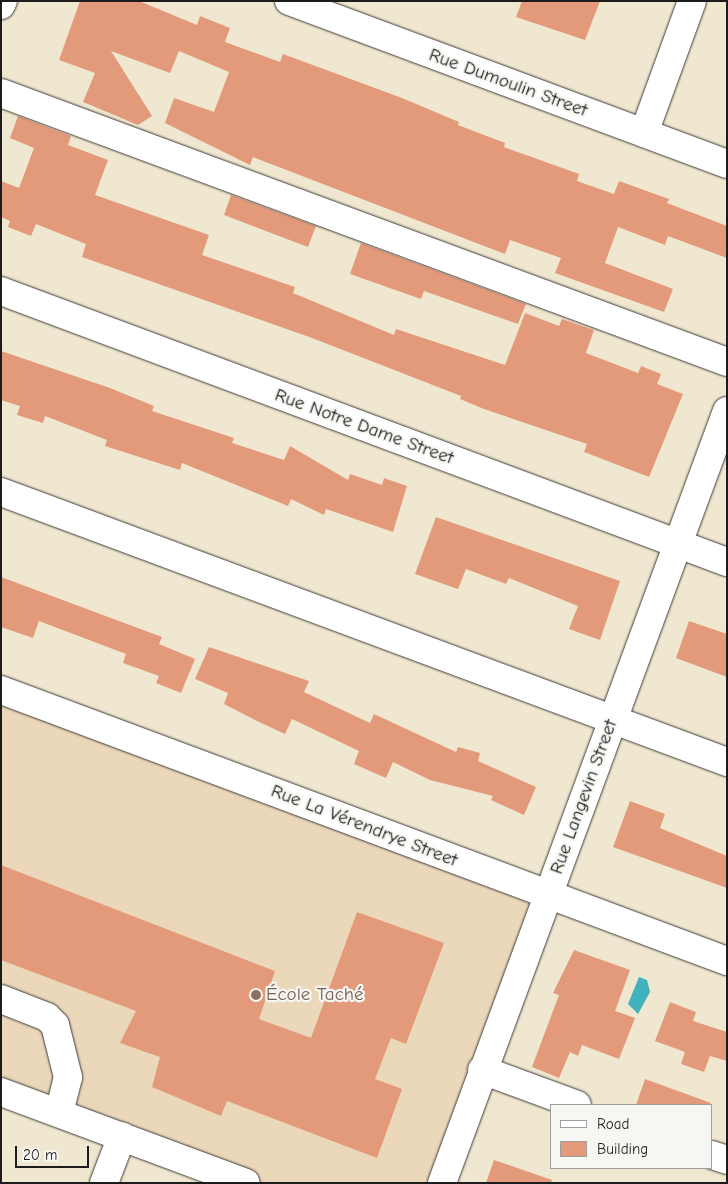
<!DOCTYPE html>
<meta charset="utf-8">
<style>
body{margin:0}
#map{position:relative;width:728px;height:1184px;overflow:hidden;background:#f0e7d0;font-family:"Comic Neue",sans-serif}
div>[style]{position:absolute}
.built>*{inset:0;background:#ebd8ba}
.water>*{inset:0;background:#41b1bb}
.building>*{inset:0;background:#e39a7b}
.roads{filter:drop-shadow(0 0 1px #3c3a37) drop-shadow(0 0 1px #3c3a37)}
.minor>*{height:28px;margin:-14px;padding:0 14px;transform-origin:14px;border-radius:14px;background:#fff}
.dots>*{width:14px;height:14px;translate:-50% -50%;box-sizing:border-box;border:2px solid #f6f6f2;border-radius:50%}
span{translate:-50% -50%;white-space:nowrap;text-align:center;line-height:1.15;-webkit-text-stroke:4.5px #f6f6f2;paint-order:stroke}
.street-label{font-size:19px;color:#1c1c1c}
.education-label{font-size:19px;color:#785e54}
.left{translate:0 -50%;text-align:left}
.frame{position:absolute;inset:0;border:2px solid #1c1c1c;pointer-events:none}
.legend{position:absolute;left:550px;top:1104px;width:162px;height:65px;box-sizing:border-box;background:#f6f6f2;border:1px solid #9f9f9c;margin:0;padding:6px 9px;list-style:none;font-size:15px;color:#1c1c1c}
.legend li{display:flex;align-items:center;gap:10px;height:25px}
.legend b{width:25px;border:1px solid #9f9f9c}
.scale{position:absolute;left:15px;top:1146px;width:74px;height:22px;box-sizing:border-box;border:2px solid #1c1c1c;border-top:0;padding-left:6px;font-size:15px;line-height:18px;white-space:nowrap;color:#1c1c1c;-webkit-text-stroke:4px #f6f6f2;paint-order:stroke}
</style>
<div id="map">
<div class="built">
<i style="clip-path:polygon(1px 690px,548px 895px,442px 1183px,246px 1183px,1px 1084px)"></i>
</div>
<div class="water">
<i style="clip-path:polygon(639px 977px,647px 980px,650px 992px,638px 1014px,628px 1004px)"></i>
</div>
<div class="building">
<i style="clip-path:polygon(80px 1px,139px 1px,197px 25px,200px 16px,230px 28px,225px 42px,280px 62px,283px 54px,402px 98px,459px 122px,458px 125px,505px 143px,504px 147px,579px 174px,577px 181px,614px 194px,619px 181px,669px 199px,667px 203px,727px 226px,727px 258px,668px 236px,665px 245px,618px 227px,605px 263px,673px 289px,664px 312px,555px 273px,561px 258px,510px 240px,505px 254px,253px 157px,250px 165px,165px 123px,174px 98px,214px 112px,229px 72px,179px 51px,170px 73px,111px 51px,152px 116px,138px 125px,83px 102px,95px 73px,59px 60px)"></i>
<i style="clip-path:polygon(522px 1px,600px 1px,585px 40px,516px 17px)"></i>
<i style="clip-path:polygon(18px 116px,71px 136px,68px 145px,108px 160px,95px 195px,209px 235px,202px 255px,295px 287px,293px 293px,394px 335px,396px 329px,505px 365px,525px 313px,559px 326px,562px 319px,594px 330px,586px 353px,638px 373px,641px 366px,661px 374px,657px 384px,683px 394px,649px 477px,584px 452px,587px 444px,484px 409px,460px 399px,461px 396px,312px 338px,82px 257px,86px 244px,36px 224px,31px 236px,8px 227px,10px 221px,1px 217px,1px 181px,19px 188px,34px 148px,10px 138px)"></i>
<i style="clip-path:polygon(231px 195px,316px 226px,308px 247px,224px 215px)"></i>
<i style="clip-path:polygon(361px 243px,526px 304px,518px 324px,424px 291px,421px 299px,350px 274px)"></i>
<i style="clip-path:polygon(1px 351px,110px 388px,154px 406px,152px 411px,234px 438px,232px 443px,284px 460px,290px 446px,348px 480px,350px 474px,382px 485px,384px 478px,407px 486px,393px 532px,326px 509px,324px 515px,291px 499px,288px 506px,182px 463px,180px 470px,105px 446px,107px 440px,45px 416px,43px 423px,17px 415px,20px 406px,1px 400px)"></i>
<i style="clip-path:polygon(436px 517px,620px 581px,600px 640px,569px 629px,578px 606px,509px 578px,506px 584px,466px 569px,458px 589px,415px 574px)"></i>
<i style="clip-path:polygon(1px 577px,162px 637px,159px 644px,195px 659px,181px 693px,156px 683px,159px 676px,123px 663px,126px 654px,39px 621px,33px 638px,1px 627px)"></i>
<i style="clip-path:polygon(689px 621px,727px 634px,727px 677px,676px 658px)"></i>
<i style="clip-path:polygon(209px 647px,309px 681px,304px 692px,370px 723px,374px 714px,456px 752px,458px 747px,480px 753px,478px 761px,536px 787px,524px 815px,491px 800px,493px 796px,430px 780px,393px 762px,386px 778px,354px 764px,359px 751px,292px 719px,285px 734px,257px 721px,224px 704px,228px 693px,195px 679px)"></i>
<i style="clip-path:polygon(630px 801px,665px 814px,660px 828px,727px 856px,727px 888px,613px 847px)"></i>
<i style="clip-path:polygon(1px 865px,275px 971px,259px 1019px,311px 1038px,357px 912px,444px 943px,406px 1044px,391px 1038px,375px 1079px,402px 1089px,377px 1158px,227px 1101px,221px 1116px,152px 1087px,160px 1057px,120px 1043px,136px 1011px,1px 960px)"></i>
<i style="clip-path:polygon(574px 950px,630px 970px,615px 1011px,635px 1018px,619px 1059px,582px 1045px,578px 1056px,570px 1052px,559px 1078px,532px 1067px,559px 995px,553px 993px)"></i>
<i style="clip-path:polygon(670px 1002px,696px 1012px,693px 1021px,727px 1032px,727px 1061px,710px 1056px,704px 1072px,681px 1064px,685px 1052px,655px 1041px)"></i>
<i style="clip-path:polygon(645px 1079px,711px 1103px,710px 1105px,636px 1105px)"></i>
<i style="clip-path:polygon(494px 1160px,552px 1180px,551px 1183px,486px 1183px)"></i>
</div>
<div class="roads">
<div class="minor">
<i style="left:289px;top:1px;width:467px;rotate:20.4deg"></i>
<i style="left:1px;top:5px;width:4px;rotate:-63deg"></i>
<i style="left:1px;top:93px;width:774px;rotate:20.33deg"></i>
<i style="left:644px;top:133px;width:140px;rotate:-70deg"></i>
<i style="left:1px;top:291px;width:775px;rotate:20.47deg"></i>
<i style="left:1px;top:492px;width:775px;rotate:20.4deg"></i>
<i style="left:1px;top:690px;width:775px;rotate:20.47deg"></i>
<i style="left:1px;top:999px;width:49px;rotate:21.4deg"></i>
<i style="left:47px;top:1017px;width:11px;rotate:45deg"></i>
<i style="left:55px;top:1025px;width:54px;rotate:76deg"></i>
<i style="left:68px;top:1077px;width:37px;rotate:104deg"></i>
<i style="left:482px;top:1070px;width:101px;rotate:20.2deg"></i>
<i style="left:1px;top:1092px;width:261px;rotate:20.4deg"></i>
<i style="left:712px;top:1155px;width:16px;rotate:18deg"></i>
<i style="left:104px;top:1183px;width:50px;rotate:-69deg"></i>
<i style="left:442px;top:1183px;width:823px;rotate:-69.74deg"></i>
</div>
</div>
<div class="dots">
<i style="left:256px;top:995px;background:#8d6e63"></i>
</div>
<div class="street-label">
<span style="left:508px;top:83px;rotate:20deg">Rue Dumoulin Street</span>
<span style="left:364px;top:427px;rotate:20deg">Rue Notre Dame Street</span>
<span style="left:584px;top:797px;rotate:-70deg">Rue Langevin Street</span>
<span style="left:364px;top:826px;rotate:21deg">Rue La Vérendrye Street</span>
</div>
<div class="education-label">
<span class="left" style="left:266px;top:995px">École Taché</span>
</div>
<div class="frame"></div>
<ul class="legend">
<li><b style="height:6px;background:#fff"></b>Road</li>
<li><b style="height:14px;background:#e39a7b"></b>Building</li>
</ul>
<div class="scale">20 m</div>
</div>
